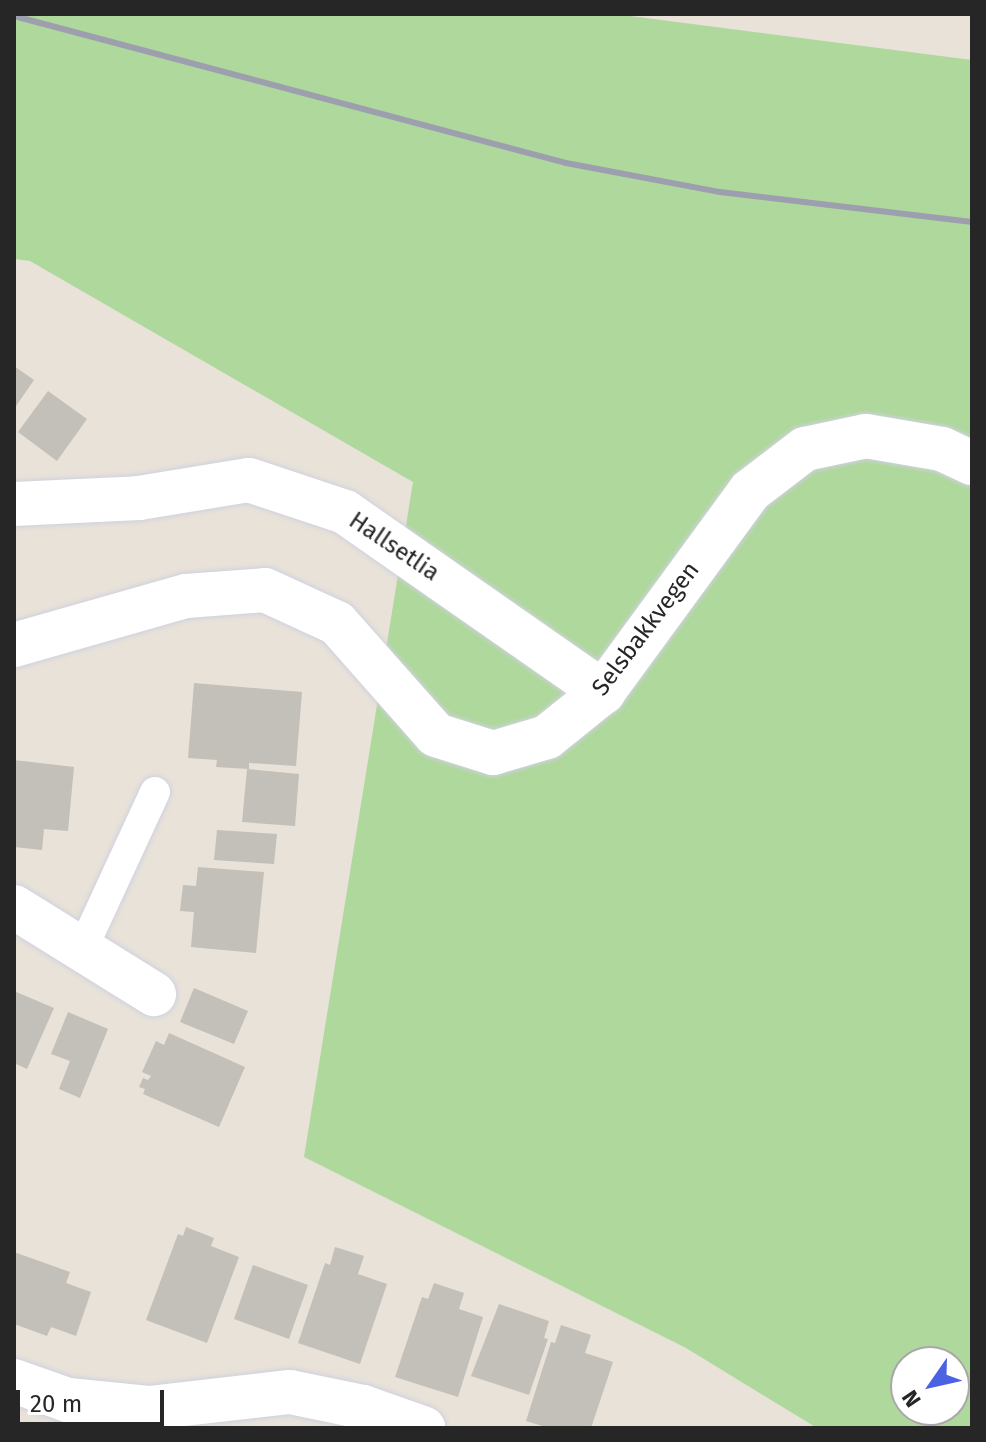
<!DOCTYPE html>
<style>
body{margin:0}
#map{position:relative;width:986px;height:1442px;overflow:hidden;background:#e8e2d9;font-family:"Fira Sans",sans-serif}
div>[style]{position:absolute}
.green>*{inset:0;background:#afd89c}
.building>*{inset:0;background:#c3bfb9}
.roads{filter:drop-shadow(0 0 2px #cfd1de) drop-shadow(0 0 2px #cfd1de)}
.lane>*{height:30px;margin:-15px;padding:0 15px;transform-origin:15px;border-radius:15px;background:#fff}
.street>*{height:44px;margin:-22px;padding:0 22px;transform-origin:22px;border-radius:22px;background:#fff}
.rail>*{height:6px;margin:-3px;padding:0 3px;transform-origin:3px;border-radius:3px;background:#9d9faf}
span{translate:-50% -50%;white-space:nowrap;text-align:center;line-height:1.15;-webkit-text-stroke:6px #fff;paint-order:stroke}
.street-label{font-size:24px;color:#262626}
.frame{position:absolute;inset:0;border:16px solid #262626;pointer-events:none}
.north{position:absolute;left:890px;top:1346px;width:80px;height:80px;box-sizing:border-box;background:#fff;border:2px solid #a8a8a8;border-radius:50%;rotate:236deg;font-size:22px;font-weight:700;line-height:32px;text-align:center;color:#262626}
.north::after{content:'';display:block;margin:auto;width:28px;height:36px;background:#4b63e3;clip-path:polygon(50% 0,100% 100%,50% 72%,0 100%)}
.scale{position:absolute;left:16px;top:1390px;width:148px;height:36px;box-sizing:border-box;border:4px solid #262626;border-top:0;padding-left:10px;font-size:24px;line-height:28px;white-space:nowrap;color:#262626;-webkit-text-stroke:6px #fff;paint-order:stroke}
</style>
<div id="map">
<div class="green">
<i style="clip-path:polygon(evenodd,14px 14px,615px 14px,972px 60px,972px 1428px,817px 1428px,686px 1348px,304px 1157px,413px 482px,30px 261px,14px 259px,14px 14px,906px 1362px,954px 1362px,954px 1410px,906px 1410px,906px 1362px)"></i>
</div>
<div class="building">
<i style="clip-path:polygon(14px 366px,34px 380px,14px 409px)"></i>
<i style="clip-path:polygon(48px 391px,87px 419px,57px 461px,18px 432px)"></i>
<i style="clip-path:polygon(194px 683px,302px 692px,296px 766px,249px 763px,249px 769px,216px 767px,217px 760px,188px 758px)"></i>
<i style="clip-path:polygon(14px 760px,74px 767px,68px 831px,44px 829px,42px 850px,14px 847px)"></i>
<i style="clip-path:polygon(247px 769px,299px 774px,295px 826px,242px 822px)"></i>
<i style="clip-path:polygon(217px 830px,277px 834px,274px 864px,214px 860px)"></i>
<i style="clip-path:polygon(198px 867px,264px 872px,256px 953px,191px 947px,194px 912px,180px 911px,183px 885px,196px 886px)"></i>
<i style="clip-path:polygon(194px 988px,248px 1011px,234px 1044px,180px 1022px)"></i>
<i style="clip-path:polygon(14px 991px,54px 1008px,27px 1069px,14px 1063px)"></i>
<i style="clip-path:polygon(68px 1012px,108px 1029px,80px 1098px,59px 1089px,70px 1061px,51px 1054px)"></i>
<i style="clip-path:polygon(169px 1033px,245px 1067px,219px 1127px,143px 1094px,145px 1089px,139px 1087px,143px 1078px,148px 1080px,151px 1076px,142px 1072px,156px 1041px,164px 1045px)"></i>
<i style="clip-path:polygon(186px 1227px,214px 1238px,211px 1246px,239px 1257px,207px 1343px,146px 1320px,178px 1234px,183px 1236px)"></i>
<i style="clip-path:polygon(335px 1247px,364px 1256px,358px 1274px,387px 1284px,360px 1364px,298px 1343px,325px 1263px,330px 1265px)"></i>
<i style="clip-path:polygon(14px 1252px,70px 1272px,66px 1283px,91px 1292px,76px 1336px,51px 1327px,47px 1336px,14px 1324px)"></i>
<i style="clip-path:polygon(253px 1265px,308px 1285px,289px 1339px,234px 1319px)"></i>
<i style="clip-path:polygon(434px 1283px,464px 1293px,459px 1309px,483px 1317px,458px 1397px,395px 1377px,422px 1297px,428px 1299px)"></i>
<i style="clip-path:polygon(499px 1304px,549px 1321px,544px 1338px,548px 1339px,529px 1395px,471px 1376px)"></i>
<i style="clip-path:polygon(561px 1325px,591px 1335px,585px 1353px,613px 1362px,591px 1428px,549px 1428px,526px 1421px,551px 1342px,555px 1343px)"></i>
</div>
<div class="roads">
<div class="lane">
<i style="left:82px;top:950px;width:174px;rotate:-65.2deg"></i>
</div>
<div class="street">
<i style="left:14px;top:504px;width:125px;rotate:-2.7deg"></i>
<i style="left:139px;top:498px;width:111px;rotate:-9.3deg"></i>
<i style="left:249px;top:480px;width:101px;rotate:18.4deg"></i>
<i style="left:345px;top:512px;width:315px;rotate:34.9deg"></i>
<i style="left:14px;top:645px;width:179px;rotate:-15.9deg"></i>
<i style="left:186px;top:596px;width:79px;rotate:-4.3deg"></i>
<i style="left:265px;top:590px;width:79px;rotate:24.6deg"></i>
<i style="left:337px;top:623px;width:149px;rotate:48.5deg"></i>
<i style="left:436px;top:735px;width:60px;rotate:17.5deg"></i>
<i style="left:493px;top:753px;width:56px;rotate:-16.5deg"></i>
<i style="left:547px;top:737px;width:72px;rotate:-38.8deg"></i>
<i style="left:603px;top:692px;width:249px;rotate:-53.8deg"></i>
<i style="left:750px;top:491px;width:69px;rotate:-37.4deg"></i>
<i style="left:805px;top:449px;width:62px;rotate:-12deg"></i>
<i style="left:866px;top:436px;width:77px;rotate:9.7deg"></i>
<i style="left:942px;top:449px;width:33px;rotate:25deg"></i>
<i style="left:14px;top:907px;width:165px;rotate:31.9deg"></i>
<i style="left:14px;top:1381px;width:57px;rotate:19.4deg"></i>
<i style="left:68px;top:1400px;width:81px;rotate:5.6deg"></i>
<i style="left:149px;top:1408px;width:142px;rotate:-6.5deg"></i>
<i style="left:290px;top:1392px;width:75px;rotate:11.6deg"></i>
<i style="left:363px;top:1407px;width:64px;rotate:19.3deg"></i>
</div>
</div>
<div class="rail">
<i style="left:14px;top:16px;width:571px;rotate:14.91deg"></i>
<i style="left:566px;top:163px;width:157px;rotate:10.7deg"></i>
<i style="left:720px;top:192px;width:254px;rotate:6.8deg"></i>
</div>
<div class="street-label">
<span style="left:394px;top:547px;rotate:34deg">Hallsetlia</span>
<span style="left:646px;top:629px;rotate:-53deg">Selsbakkvegen</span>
</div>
<div class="frame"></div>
<div class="north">N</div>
<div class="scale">20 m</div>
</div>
